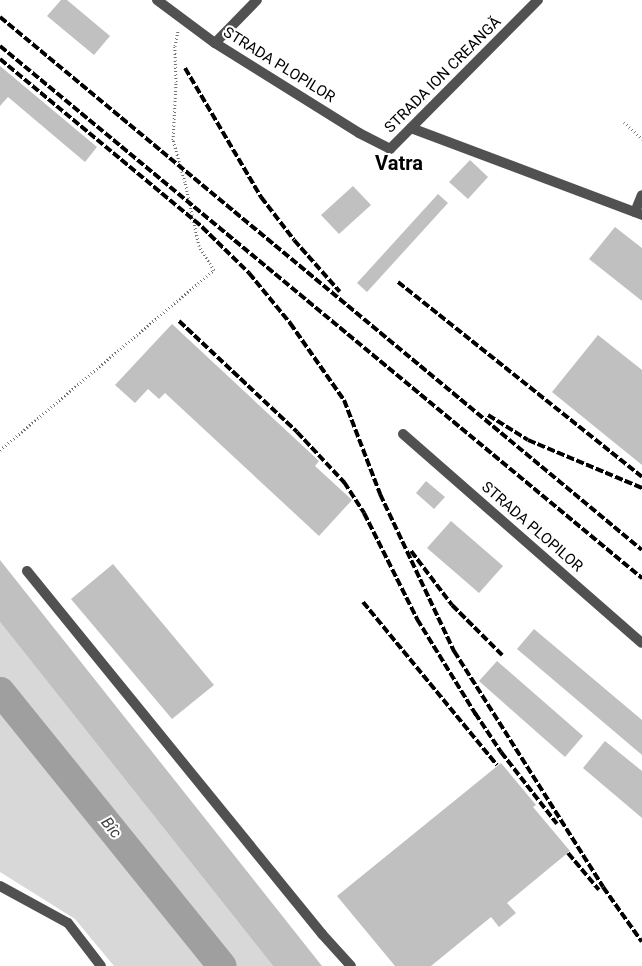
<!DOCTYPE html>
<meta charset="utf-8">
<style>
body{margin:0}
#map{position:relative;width:642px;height:966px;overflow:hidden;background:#fff;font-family:Roboto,sans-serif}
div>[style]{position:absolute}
.green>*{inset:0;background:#d8d8d8}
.river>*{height:29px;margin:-14.5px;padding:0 14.5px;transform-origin:14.5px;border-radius:14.5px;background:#9f9f9f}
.building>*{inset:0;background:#c0c0c0}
.path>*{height:3px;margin-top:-1.5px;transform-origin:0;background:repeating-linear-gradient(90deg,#737373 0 1px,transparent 0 3.5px)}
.lane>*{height:10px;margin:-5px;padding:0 5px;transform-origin:5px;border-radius:5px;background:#515151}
.street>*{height:10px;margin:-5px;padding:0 5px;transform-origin:5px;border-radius:5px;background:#515151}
.rail>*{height:4px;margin-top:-2px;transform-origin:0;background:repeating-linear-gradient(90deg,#000 0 8px,transparent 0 10.5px)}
span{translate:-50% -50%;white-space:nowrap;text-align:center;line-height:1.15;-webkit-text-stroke:4px #fff;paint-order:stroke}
.street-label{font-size:15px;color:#000}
.water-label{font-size:16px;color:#404040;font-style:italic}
.district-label{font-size:20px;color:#000;font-weight:700}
</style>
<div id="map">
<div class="green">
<i style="clip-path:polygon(0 622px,273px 966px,114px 966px,75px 919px,0 872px)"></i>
</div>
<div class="river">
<i style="left:0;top:691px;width:353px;rotate:51.1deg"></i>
</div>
<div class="building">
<i style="clip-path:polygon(61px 0,67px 0,110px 36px,94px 55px,47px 16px)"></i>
<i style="clip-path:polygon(0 66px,97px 147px,85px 162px,8px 97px,0 106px)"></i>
<i style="clip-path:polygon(470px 160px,488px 177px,468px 199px,449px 182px)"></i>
<i style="clip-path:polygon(353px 186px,371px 205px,339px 234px,321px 215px)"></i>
<i style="clip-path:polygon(438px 194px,448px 203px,367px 292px,357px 283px)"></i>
<i style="clip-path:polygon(615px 227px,642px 248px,642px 301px,589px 259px)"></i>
<i style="clip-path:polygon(172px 324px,319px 461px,315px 466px,352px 500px,319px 536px,165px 393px,159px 399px,148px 389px,135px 403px,115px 385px)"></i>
<i style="clip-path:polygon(598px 335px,642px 370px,642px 465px,552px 392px)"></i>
<i style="clip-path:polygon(426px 481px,445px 497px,434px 509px,416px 493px)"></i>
<i style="clip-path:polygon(451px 521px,503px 566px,479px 593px,427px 548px)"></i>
<i style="clip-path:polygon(0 560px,322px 966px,273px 966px,0 622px)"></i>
<i style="clip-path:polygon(113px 564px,214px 685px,172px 719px,71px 599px)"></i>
<i style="clip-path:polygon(534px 629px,642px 720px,642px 755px,517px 649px)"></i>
<i style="clip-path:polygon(497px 661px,583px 736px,565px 757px,479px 681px)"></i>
<i style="clip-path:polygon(605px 741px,642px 771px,642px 818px,583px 768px)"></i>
<i style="clip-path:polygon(501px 763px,536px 805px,533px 807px,570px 851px,507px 903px,516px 913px,499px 927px,491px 917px,431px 966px,395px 966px,337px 896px)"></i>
</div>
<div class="path">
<i style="left:624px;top:122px;width:25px;rotate:43deg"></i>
<i style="left:0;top:450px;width:280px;rotate:-40.1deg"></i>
<i style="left:214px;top:270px;width:28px;rotate:-122deg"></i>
<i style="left:199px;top:246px;width:66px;rotate:-102.3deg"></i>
<i style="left:185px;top:182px;width:44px;rotate:-105.9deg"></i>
<i style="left:173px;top:140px;width:58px;rotate:-87deg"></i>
<i style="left:176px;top:82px;width:36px;rotate:-92deg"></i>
<i style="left:175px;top:46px;width:15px;rotate:-79deg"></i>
</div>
<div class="lane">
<i style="left:411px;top:128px;width:247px;rotate:20.6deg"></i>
<i style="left:403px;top:434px;width:317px;rotate:41.2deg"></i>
<i style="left:27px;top:571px;width:468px;rotate:50.9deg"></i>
<i style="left:322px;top:934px;width:43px;rotate:47.8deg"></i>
</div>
<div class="street">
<i style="left:157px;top:0;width:72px;rotate:36.6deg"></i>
<i style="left:215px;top:43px;width:170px;rotate:32deg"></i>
<i style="left:359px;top:133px;width:35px;rotate:27deg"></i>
<i style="left:390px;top:149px;width:210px;rotate:-45.2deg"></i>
<i style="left:215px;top:43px;width:60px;rotate:-45.7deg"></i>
<i style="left:635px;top:212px;width:18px;rotate:-68deg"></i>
<i style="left:0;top:886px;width:77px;rotate:28.6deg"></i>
<i style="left:68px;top:923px;width:54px;rotate:52.5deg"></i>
</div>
<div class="rail">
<i style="left:0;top:17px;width:834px;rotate:39.7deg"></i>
<i style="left:0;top:46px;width:834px;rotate:39.65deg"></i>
<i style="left:0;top:59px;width:263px;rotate:39.7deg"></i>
<i style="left:202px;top:227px;width:66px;rotate:44.4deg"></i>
<i style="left:249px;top:273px;width:65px;rotate:50.6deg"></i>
<i style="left:290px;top:323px;width:94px;rotate:55deg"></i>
<i style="left:344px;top:400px;width:101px;rotate:69deg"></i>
<i style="left:380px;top:494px;width:174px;rotate:64.8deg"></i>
<i style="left:454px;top:651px;width:279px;rotate:57.7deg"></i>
<i style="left:603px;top:887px;width:67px;rotate:54.7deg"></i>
<i style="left:185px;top:68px;width:150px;rotate:59.5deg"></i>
<i style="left:261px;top:197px;width:54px;rotate:52.5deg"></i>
<i style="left:294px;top:240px;width:69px;rotate:48.5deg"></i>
<i style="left:398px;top:282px;width:312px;rotate:38.6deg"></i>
<i style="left:179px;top:321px;width:162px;rotate:43.2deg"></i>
<i style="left:297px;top:432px;width:69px;rotate:46.8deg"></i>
<i style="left:344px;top:482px;width:37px;rotate:57deg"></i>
<i style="left:364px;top:513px;width:119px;rotate:63.4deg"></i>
<i style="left:417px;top:619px;width:116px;rotate:58.4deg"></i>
<i style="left:488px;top:415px;width:47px;rotate:32deg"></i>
<i style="left:528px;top:440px;width:124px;rotate:22.8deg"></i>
<i style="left:411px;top:551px;width:68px;rotate:52.8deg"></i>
<i style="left:452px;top:605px;width:71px;rotate:45deg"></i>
<i style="left:363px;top:602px;width:211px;rotate:50.6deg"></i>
<i style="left:475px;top:713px;width:47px;rotate:56.3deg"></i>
<i style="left:501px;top:752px;width:91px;rotate:52.1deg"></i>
<i style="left:568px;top:853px;width:48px;rotate:50deg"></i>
</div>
<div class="street-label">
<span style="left:279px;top:65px;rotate:32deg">STRADA PLOPILOR</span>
<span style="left:443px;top:75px;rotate:-45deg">STRADA ION CREANGĂ</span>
<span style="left:532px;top:527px;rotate:41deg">STRADA PLOPILOR</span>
</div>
<div class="water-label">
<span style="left:111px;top:828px;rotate:51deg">Bîc</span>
</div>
<div class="district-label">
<span style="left:399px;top:163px">Vatra</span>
</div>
</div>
